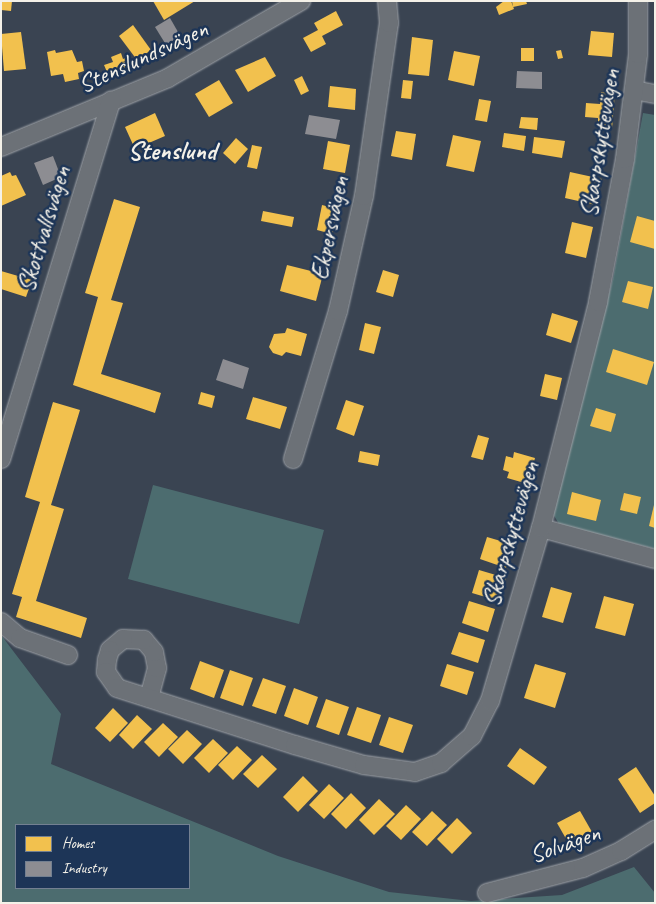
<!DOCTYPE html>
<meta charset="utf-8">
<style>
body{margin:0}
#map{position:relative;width:656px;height:904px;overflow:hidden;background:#3a4452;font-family:Caveat,sans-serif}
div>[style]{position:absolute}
.green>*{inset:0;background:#4c6c6f}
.homes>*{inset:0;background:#f2c14e}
.industry>*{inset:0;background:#8d8d92}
.roads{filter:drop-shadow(0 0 1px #9ea2a7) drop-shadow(0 0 1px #9ea2a7)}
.street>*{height:18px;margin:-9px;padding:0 9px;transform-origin:9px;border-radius:9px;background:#6c7177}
span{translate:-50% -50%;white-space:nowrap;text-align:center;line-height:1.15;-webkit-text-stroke:5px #1d3557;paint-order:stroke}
.street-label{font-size:25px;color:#f4f1e8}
.neighbourhood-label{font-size:26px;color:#f4f1e8;font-weight:700}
.frame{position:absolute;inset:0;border:2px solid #f4f1e8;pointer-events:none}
.legend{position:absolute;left:15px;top:824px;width:175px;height:65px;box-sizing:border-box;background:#1d3557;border:1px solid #738091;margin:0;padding:6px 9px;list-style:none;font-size:15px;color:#f4f1e8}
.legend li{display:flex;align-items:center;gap:10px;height:25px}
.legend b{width:25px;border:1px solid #738091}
</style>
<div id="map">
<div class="green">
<i style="clip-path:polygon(643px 113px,655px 115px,655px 549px,559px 524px,553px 514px,613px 278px)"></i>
<i style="clip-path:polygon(153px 485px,324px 530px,299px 624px,128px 579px)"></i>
<i style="clip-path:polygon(evenodd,1px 635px,61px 714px,51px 764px,278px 856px,389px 892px,471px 901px,562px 895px,634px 867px,655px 893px,655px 903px,1px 903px,1px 635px,16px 825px,189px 825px,189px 888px,16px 888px,16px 825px)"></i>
</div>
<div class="homes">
<i style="clip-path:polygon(1px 1px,12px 1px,11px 11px,1px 10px)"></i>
<i style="clip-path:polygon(153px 1px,195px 1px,164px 20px)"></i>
<i style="clip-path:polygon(504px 1px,511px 1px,514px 9px,499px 15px,496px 7px)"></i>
<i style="clip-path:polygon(512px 1px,526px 1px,527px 4px,513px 7px)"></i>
<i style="clip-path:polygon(336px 11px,343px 25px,322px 36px,326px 44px,311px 52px,303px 38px,318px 30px,314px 23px)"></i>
<i style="clip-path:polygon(133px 25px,151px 50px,137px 60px,119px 36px)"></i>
<i style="clip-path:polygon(591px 31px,614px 33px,612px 57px,588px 55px)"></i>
<i style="clip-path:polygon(21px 32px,26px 69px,4px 71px,1px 34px)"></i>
<i style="clip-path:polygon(412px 37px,433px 40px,429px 76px,408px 74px)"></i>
<i style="clip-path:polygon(521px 48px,534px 48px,534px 61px,521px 61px)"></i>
<i style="clip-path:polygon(55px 50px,56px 53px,72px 50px,77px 62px,82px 61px,84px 71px,78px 73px,79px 79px,65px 82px,63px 74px,51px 76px,47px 52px)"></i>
<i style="clip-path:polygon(561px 50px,563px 58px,558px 59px,556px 51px)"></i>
<i style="clip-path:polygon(454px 51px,480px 56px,474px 86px,448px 80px)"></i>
<i style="clip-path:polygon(121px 53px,123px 59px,130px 56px,135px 69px,110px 79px,104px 65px,113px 62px,111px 57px)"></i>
<i style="clip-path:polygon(265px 57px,276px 76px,248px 92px,235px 70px)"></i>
<i style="clip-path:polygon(302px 76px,309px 91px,301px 95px,294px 80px)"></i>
<i style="clip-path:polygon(219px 80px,233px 103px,209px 117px,195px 94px)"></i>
<i style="clip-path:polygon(403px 80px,413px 81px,411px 99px,401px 98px)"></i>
<i style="clip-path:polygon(330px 86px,356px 89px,355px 110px,328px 107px)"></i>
<i style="clip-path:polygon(601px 92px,615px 93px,612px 129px,598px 128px,598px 118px,585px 117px,586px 103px,600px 104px)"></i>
<i style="clip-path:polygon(479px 99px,491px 101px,487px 122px,475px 120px)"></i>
<i style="clip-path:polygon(155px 113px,165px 136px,135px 149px,125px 127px)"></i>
<i style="clip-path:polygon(521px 117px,538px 118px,537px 130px,519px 128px)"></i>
<i style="clip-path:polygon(396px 131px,416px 134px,412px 160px,391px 156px)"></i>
<i style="clip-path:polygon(504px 133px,526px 136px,524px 151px,502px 147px)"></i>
<i style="clip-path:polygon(453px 135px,481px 141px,474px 172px,446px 166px)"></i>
<i style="clip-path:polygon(534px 137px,565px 141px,562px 158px,532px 153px)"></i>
<i style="clip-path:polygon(236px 138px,248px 149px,235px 164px,223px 153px)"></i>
<i style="clip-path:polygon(328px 141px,350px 145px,345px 173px,323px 169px)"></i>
<i style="clip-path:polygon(252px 145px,262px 147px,257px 169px,247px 167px)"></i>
<i style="clip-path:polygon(10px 172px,12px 176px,16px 175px,26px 195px,1px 206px,1px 176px)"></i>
<i style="clip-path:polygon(570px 172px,602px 179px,596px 205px,565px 198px)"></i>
<i style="clip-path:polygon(114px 199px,140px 207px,111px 300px,123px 303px,101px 374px,161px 393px,155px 413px,73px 385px,98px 297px,85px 293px)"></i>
<i style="clip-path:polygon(322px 205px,338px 209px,332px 234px,317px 230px)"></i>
<i style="clip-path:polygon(263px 211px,294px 217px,292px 227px,261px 221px)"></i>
<i style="clip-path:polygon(637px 216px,655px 221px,655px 249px,630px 242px)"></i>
<i style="clip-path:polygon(572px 222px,593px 227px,586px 258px,565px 253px)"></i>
<i style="clip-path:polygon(287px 265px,323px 274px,316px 301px,280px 291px)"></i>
<i style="clip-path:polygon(383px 270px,399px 275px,393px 297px,376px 292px)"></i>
<i style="clip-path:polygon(1px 271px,32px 280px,26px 297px,1px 289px)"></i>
<i style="clip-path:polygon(628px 281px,653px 287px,648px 309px,622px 302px)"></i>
<i style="clip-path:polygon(552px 313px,578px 321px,571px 343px,546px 335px)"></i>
<i style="clip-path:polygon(365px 323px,381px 327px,374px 354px,359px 350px)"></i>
<i style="clip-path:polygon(287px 328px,307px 334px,301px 356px,286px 352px,282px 356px,273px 353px,269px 347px,274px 334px,285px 333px)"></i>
<i style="clip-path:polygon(613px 349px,654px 362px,647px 385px,606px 372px)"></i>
<i style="clip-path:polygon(545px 374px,562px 378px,557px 400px,540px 396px)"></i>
<i style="clip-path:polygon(201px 392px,215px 396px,212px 408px,198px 404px)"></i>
<i style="clip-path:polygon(253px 397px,287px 407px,280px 429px,246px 419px)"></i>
<i style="clip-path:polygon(346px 400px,364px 406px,354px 436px,336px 429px)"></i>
<i style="clip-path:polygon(53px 402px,80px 410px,51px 505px,64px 509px,36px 601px,87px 618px,81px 638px,16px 617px,22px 597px,12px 594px,40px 502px,25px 497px)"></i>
<i style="clip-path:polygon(596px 408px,616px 414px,611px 432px,590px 426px)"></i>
<i style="clip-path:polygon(478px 435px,489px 438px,483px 460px,471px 457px)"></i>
<i style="clip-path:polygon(360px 451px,380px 455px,378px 466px,358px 462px)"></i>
<i style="clip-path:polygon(514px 452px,535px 458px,528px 484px,507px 478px,509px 472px,503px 470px,506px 456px,513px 458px)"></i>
<i style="clip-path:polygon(572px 492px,601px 500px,596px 521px,567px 514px)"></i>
<i style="clip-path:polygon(624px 493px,641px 497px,637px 514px,620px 510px)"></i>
<i style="clip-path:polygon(654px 505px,655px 505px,655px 528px,649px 526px)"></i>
<i style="clip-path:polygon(487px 537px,514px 545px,506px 568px,480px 559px)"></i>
<i style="clip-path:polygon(479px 570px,506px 578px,499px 601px,472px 593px)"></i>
<i style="clip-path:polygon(551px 587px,572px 593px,563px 623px,542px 617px)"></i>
<i style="clip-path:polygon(604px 596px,634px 604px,625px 636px,595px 628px)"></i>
<i style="clip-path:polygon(469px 601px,495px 609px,488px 632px,462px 623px)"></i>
<i style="clip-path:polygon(459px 632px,485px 640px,478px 663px,451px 654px)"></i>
<i style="clip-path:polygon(200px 661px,224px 670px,214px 698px,190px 689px)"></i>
<i style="clip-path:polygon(447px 664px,474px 672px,467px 695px,440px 686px)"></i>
<i style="clip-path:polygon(535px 664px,566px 673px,555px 708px,524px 698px)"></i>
<i style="clip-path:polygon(230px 670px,253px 678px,243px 706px,220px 698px)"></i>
<i style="clip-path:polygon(263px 678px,286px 686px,276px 714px,252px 706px)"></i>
<i style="clip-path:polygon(294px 688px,318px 697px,308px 725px,284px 716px)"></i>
<i style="clip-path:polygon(326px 699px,349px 707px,339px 735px,316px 727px)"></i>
<i style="clip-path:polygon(357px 707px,381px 715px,371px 743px,347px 735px)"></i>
<i style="clip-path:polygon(113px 708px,128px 723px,110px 742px,95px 728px)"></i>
<i style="clip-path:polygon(137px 715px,152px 729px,133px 749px,119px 735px)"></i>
<i style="clip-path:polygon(389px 717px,413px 725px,403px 753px,379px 745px)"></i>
<i style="clip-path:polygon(163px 723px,178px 737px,159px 757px,144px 742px)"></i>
<i style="clip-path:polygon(187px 730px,202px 744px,183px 764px,168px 749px)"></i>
<i style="clip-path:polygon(213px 739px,228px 753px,209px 773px,194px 758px)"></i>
<i style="clip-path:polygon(237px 746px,252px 760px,233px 780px,218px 765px)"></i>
<i style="clip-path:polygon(520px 748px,547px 767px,534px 785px,507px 766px)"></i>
<i style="clip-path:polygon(262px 755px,277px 769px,258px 788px,243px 774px)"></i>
<i style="clip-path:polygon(636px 767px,655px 796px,655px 803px,640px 813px,618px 779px)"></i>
<i style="clip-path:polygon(303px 776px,318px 791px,298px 812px,283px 797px)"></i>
<i style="clip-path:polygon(329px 784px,344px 798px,324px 819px,309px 805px)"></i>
<i style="clip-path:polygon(351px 793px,366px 808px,346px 829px,331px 814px)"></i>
<i style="clip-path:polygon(379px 799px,395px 814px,374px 835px,359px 820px)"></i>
<i style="clip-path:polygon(406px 805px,421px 819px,401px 840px,386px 826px)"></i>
<i style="clip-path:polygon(432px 811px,447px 825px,427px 846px,412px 832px)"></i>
<i style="clip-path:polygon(580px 811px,592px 832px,569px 844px,557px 823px)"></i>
<i style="clip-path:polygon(457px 818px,472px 833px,452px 854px,437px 839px)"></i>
</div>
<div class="industry">
<i style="clip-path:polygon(170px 18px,182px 39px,168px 48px,155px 27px)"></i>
<i style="clip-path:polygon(517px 71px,542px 72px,542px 89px,516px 88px)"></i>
<i style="clip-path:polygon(309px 115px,340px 120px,336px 139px,305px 134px)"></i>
<i style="clip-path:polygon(53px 156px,61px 177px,43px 185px,34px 163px)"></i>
<i style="clip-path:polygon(223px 359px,249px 368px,243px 389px,216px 380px)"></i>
</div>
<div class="roads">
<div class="street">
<i style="left:634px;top:90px;width:21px;rotate:11deg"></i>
<i style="left:1px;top:147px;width:181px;rotate:-22.4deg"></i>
<i style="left:168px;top:78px;width:154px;rotate:-30.1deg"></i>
<i style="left:1px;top:459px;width:375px;rotate:-72.9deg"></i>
<i style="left:293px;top:459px;width:155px;rotate:-73.1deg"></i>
<i style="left:338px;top:311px;width:118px;rotate:-77.3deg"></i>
<i style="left:364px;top:196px;width:175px;rotate:-81.8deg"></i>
<i style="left:389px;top:23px;width:22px;rotate:-95deg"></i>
<i style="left:541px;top:528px;width:118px;rotate:15.2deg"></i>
<i style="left:1px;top:622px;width:25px;rotate:40deg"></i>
<i style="left:20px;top:638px;width:51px;rotate:19.5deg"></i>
<i style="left:149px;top:698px;width:31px;rotate:-75deg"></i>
<i style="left:157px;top:668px;width:16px;rotate:-101deg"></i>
<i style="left:154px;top:652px;width:16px;rotate:-130deg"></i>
<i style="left:144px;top:640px;width:21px;rotate:-177deg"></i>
<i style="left:123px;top:639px;width:17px;rotate:140deg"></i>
<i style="left:110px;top:650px;width:10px;rotate:107deg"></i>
<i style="left:107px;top:660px;width:12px;rotate:95deg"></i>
<i style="left:106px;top:672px;width:19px;rotate:55deg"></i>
<i style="left:117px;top:688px;width:187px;rotate:17.8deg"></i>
<i style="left:295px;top:745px;width:72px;rotate:16.2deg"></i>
<i style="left:364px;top:765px;width:51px;rotate:7.8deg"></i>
<i style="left:415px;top:772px;width:28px;rotate:-19deg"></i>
<i style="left:441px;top:763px;width:41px;rotate:-41.1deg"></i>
<i style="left:472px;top:736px;width:39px;rotate:-63deg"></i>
<i style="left:490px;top:701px;width:180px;rotate:-73.6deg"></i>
<i style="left:541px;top:528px;width:233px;rotate:-75.8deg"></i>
<i style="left:598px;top:302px;width:146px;rotate:-79.3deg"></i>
<i style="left:625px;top:159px;width:106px;rotate:-82.9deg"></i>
<i style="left:638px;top:54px;width:53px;rotate:-90deg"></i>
<i style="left:487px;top:893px;width:99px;rotate:-14.6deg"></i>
<i style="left:583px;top:868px;width:42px;rotate:-24.1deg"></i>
<i style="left:621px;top:851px;width:40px;rotate:-32deg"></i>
</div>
</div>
<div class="street-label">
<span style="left:143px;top:57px;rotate:-25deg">Stenslundsvägen</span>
<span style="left:600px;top:143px;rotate:-81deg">Skarpskyttevägen</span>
<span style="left:330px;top:228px;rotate:-78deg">Ekpersvägen</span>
<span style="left:44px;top:229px;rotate:-73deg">Skottvallsvägen</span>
<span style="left:511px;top:534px;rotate:-74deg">Skarpskyttevägen</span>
<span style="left:565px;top:844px;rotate:-19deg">Solvägen</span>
</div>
<div class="neighbourhood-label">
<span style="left:172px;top:151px">Stenslund</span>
</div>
<div class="frame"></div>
<ul class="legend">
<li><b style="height:14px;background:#f2c14e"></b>Homes</li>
<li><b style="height:14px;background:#8d8d92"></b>Industry</li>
</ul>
</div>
